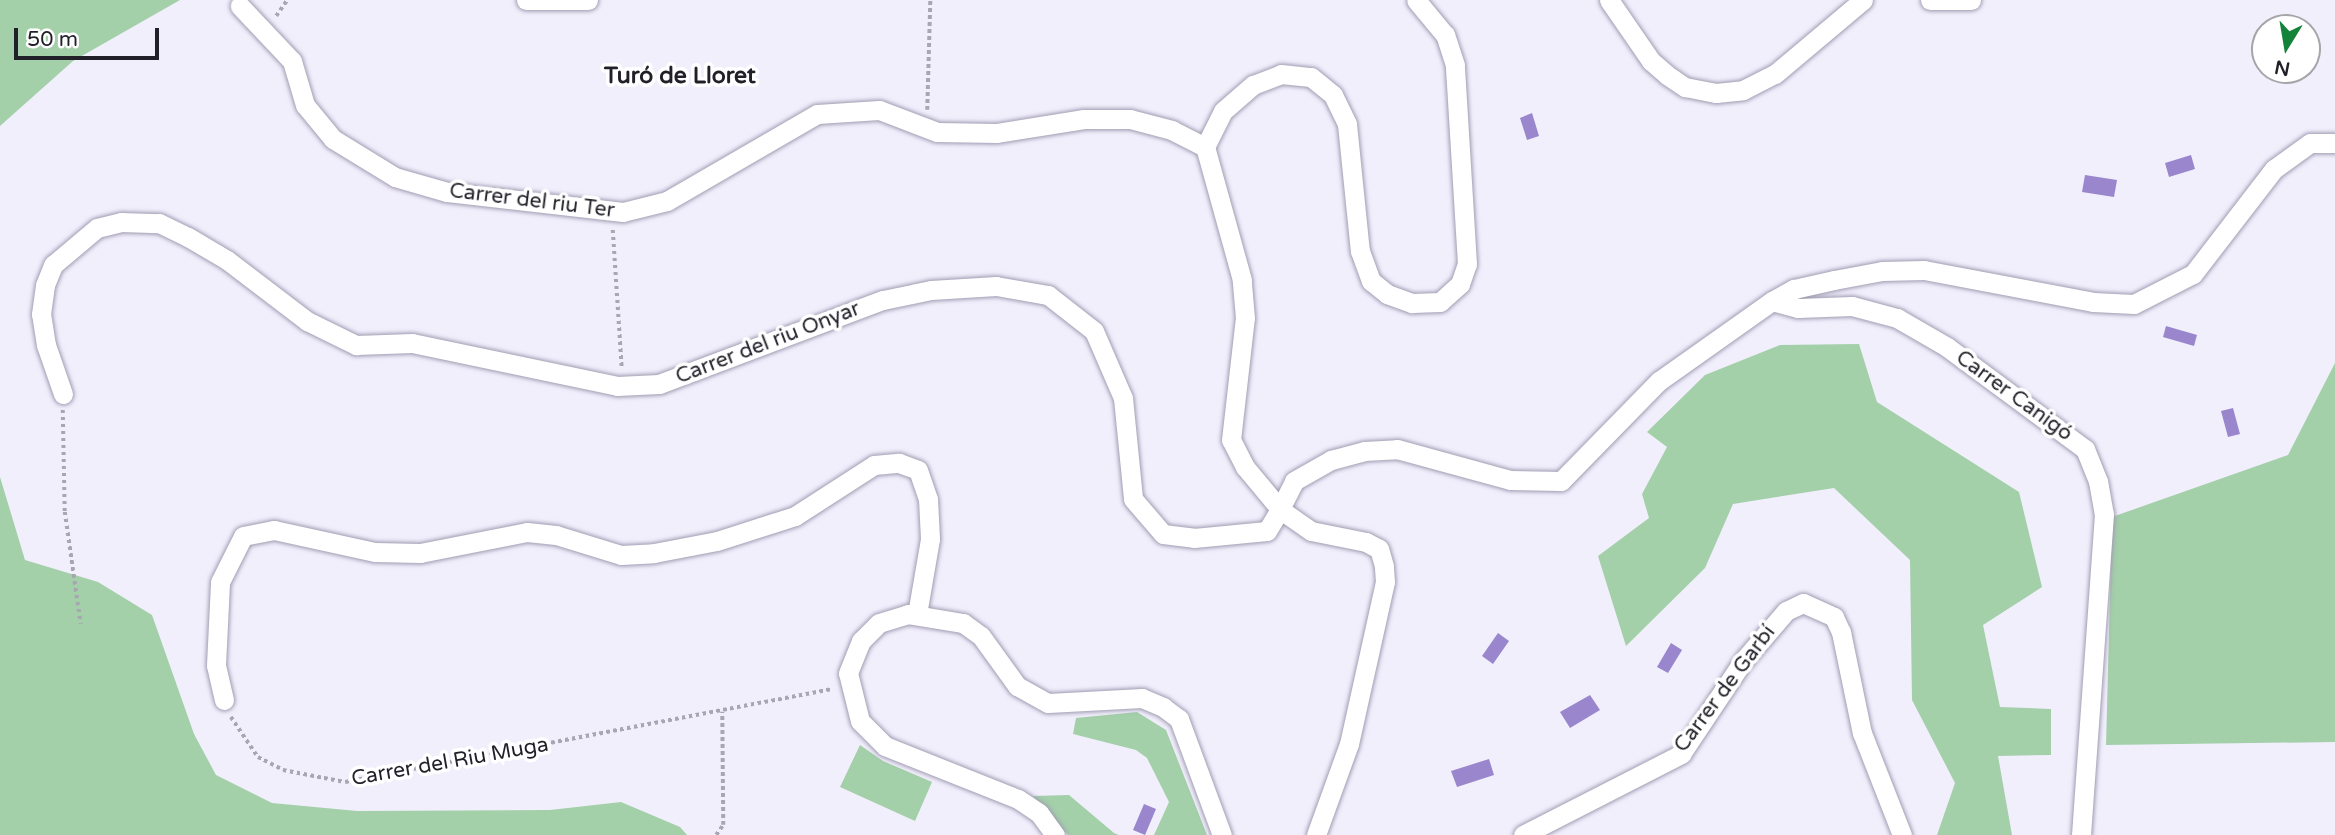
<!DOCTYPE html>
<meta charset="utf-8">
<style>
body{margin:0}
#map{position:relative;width:2335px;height:835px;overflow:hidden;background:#f2effd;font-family:"Varela Round",sans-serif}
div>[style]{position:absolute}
.green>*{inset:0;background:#a3cfa9}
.water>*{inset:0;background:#9986cc}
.path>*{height:3.5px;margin-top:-1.75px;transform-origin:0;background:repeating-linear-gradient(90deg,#a8a6b1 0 3.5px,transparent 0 7px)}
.roads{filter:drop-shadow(0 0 2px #a19db2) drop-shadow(0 0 2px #a19db2)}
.minor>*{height:19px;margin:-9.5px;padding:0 9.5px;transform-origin:9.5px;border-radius:9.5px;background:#fff}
span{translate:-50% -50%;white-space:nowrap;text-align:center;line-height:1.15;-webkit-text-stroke:7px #fff;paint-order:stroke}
.street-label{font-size:21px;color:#211f27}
.neighbourhood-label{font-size:23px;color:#211f27;font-weight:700}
.north{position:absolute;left:2251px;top:14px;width:70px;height:70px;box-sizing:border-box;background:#fff;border:2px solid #a6a5a9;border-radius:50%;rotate:191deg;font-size:19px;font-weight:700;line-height:28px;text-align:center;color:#211f27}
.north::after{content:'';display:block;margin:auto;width:24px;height:32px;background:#14833a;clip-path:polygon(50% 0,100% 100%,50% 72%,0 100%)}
.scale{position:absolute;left:14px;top:28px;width:145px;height:32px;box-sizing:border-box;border:4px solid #211f27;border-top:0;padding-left:9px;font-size:21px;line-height:24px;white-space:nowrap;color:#211f27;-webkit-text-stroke:5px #fff;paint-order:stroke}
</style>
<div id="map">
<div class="green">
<i style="clip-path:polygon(0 0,180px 0,73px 61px,0 126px)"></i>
<i style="clip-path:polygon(1859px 344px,1877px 402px,2019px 492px,2042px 587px,1983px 625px,2000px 707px,2051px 709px,2051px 755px,1998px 756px,2012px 835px,1937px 835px,1955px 783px,1912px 700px,1910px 560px,1834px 488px,1733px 504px,1705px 568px,1626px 646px,1598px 556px,1649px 518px,1642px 494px,1667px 447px,1647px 432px,1705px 375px,1780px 345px)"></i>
<i style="clip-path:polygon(2335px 363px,2335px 742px,2106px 745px,2112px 517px,2288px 455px)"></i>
<i style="clip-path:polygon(0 477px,25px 560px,98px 582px,152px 615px,194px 734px,216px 775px,272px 803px,357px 811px,550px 810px,621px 802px,680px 827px,687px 835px,0 835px)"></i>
<i style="clip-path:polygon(1137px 712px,1166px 730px,1207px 835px,1154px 835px,1169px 802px,1147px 758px,1136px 750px,1073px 734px,1076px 718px)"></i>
<i style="clip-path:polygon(860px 745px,883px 761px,932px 782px,915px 821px,840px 787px)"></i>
<i style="clip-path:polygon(1069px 795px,1114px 833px,1119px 835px,1068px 835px,1033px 796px)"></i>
</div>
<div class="water">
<i style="clip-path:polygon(1532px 113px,1539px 136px,1527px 140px,1520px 118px)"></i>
<i style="clip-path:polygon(2191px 155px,2195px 169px,2169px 177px,2165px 163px)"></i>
<i style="clip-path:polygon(2085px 175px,2117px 180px,2114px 197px,2082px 192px)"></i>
<i style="clip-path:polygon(2166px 326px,2197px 335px,2194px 346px,2163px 337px)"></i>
<i style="clip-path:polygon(2233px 408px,2240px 434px,2228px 437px,2221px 411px)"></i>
<i style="clip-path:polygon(1498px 633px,1509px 641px,1493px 664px,1482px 656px)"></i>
<i style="clip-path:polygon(1671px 643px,1682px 650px,1668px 673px,1657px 667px)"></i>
<i style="clip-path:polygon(1590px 695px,1600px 710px,1570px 728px,1560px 712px)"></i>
<i style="clip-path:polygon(1489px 759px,1494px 775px,1457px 787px,1451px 771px)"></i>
<i style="clip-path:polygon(1144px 804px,1156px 809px,1145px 835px,1133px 830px)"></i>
</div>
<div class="path">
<i style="left:276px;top:16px;width:19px;rotate:-55deg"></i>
<i style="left:927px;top:110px;width:110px;rotate:-88.4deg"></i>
<i style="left:613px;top:230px;width:139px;rotate:86.3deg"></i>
<i style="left:63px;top:410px;width:102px;rotate:88.9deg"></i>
<i style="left:65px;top:512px;width:113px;rotate:81.9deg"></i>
<i style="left:231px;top:717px;width:48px;rotate:56deg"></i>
<i style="left:258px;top:757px;width:28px;rotate:27deg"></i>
<i style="left:283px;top:770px;width:63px;rotate:11deg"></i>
<i style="left:345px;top:782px;width:496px;rotate:-10.8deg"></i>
<i style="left:716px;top:835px;width:12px;rotate:-55deg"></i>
<i style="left:723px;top:825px;width:113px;rotate:-90.5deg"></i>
</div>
<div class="roads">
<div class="minor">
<i style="left:526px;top:0;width:62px"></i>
<i style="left:1609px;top:0;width:74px;rotate:55.5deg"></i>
<i style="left:1651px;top:61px;width:21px;rotate:41deg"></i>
<i style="left:1667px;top:75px;width:22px;rotate:34deg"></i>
<i style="left:1685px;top:87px;width:32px;rotate:11deg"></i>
<i style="left:1716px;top:93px;width:27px;rotate:-6deg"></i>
<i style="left:1743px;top:90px;width:36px;rotate:-27deg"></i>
<i style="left:1775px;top:74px;width:115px;rotate:-40.1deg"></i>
<i style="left:1930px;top:0;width:41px"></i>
<i style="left:1205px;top:147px;width:40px;rotate:-63.4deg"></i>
<i style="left:1223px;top:111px;width:40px;rotate:-41deg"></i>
<i style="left:1253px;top:85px;width:30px;rotate:-21deg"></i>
<i style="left:1281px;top:74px;width:30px;rotate:6deg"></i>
<i style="left:1311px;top:77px;width:28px;rotate:39deg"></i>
<i style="left:1333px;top:95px;width:32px;rotate:64deg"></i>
<i style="left:1347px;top:124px;width:128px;rotate:84.2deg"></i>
<i style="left:1360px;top:251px;width:32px;rotate:70deg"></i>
<i style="left:1371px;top:281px;width:21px;rotate:39deg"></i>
<i style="left:1387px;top:294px;width:27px;rotate:20deg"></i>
<i style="left:1412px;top:303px;width:28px;rotate:-2deg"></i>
<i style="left:1440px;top:302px;width:27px;rotate:-42deg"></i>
<i style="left:1460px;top:284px;width:21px;rotate:-71deg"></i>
<i style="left:1467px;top:264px;width:199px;rotate:-93.5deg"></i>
<i style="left:1455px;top:65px;width:32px;rotate:-108deg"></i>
<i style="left:1445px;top:35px;width:45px;rotate:-129.6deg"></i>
<i style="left:1772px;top:301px;width:27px;rotate:15deg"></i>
<i style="left:1798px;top:308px;width:54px;rotate:-2.1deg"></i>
<i style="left:1852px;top:306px;width:47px;rotate:14.9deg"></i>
<i style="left:1897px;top:318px;width:58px;rotate:30.1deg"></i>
<i style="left:1947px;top:347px;width:172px;rotate:36.5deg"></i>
<i style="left:2085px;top:449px;width:35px;rotate:68deg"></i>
<i style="left:2098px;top:481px;width:34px;rotate:80deg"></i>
<i style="left:2104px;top:514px;width:322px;rotate:94.1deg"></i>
<i style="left:63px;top:394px;width:52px;rotate:-109.1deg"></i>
<i style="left:46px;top:345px;width:31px;rotate:-99deg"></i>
<i style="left:41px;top:314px;width:29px;rotate:-82deg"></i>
<i style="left:45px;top:285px;width:22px;rotate:-68deg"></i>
<i style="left:53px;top:265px;width:57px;rotate:-40.1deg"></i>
<i style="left:97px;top:228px;width:25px;rotate:-14deg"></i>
<i style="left:121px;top:222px;width:38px;rotate:2deg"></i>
<i style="left:159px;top:223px;width:32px;rotate:26deg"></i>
<i style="left:188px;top:237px;width:45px;rotate:30.5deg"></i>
<i style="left:227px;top:260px;width:101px;rotate:37.3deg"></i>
<i style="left:307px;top:321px;width:55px;rotate:26.1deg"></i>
<i style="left:356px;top:345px;width:56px;rotate:-2deg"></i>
<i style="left:412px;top:343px;width:209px;rotate:11.8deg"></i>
<i style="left:617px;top:386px;width:42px;rotate:-2.7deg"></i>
<i style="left:659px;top:384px;width:239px;rotate:-20.6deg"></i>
<i style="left:883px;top:300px;width:49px;rotate:-11.8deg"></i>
<i style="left:931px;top:290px;width:65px;rotate:-3.5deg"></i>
<i style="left:996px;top:286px;width:53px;rotate:9.8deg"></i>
<i style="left:1048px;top:295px;width:58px;rotate:38deg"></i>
<i style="left:1094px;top:331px;width:73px;rotate:66.6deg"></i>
<i style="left:1123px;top:398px;width:101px;rotate:84.3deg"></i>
<i style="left:1133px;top:499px;width:46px;rotate:49.4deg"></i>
<i style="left:1163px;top:534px;width:31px;rotate:7deg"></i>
<i style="left:1194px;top:538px;width:73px;rotate:-5.5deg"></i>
<i style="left:1267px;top:531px;width:26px;rotate:-59deg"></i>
<i style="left:1280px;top:509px;width:55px;rotate:-129.8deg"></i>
<i style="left:1245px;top:467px;width:30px;rotate:-117deg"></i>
<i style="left:1231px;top:440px;width:123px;rotate:-83.5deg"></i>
<i style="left:1245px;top:318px;width:38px;rotate:-95deg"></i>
<i style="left:1242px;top:280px;width:138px;rotate:-105.5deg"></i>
<i style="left:1205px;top:147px;width:37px;rotate:-153deg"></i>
<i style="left:1172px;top:130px;width:43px;rotate:-165.3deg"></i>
<i style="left:1130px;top:119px;width:46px;rotate:180deg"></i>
<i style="left:1084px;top:119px;width:88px;rotate:170.9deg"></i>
<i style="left:997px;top:133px;width:60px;rotate:-179deg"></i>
<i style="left:937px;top:132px;width:62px;rotate:-159.2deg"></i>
<i style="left:879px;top:110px;width:62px;rotate:176.3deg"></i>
<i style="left:817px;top:114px;width:173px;rotate:149.9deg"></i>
<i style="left:667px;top:201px;width:45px;rotate:166deg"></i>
<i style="left:623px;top:212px;width:177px;rotate:-173.5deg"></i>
<i style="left:447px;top:192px;width:54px;rotate:-163.9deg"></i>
<i style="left:395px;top:177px;width:73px;rotate:-148.5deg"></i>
<i style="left:333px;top:139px;width:44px;rotate:-129.5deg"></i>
<i style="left:305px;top:105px;width:46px;rotate:-106.5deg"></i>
<i style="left:292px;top:61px;width:76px;rotate:-133.4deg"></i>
<i style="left:224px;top:700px;width:36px;rotate:-103deg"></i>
<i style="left:216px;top:665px;width:83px;rotate:-87.2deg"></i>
<i style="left:220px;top:582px;width:51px;rotate:-63.4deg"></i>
<i style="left:243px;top:536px;width:32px;rotate:-11deg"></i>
<i style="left:274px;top:530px;width:103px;rotate:12.3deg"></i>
<i style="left:375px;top:552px;width:45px;rotate:1.3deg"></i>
<i style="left:420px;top:553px;width:109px;rotate:-11.1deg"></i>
<i style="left:527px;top:532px;width:29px;rotate:6deg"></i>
<i style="left:556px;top:535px;width:68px;rotate:17.1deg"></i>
<i style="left:621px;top:555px;width:33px;rotate:-3deg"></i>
<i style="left:654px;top:553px;width:64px;rotate:-10.8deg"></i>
<i style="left:717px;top:541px;width:82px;rotate:-17.8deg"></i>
<i style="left:795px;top:516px;width:94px;rotate:-32.8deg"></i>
<i style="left:874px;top:465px;width:25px;rotate:-5deg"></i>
<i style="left:899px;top:463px;width:20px;rotate:20deg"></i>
<i style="left:918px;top:470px;width:31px;rotate:71deg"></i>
<i style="left:928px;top:499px;width:40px;rotate:87.1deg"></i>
<i style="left:930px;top:539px;width:76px;rotate:99.8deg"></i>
<i style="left:1055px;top:835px;width:27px;rotate:-126deg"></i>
<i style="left:1039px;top:813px;width:25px;rotate:-146deg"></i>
<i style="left:1018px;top:799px;width:143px;rotate:-158.3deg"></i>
<i style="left:885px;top:746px;width:35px;rotate:-135deg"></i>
<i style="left:860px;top:721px;width:49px;rotate:-104deg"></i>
<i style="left:848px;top:673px;width:35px;rotate:-68deg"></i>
<i style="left:861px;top:641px;width:25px;rotate:-45deg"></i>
<i style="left:879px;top:623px;width:30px;rotate:-17deg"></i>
<i style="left:908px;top:614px;width:56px;rotate:9.3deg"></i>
<i style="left:963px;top:623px;width:22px;rotate:36deg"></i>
<i style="left:981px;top:636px;width:62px;rotate:54.2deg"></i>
<i style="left:1017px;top:686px;width:35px;rotate:29deg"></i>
<i style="left:1048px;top:703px;width:94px;rotate:-3deg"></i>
<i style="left:1142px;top:698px;width:23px;rotate:23deg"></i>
<i style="left:1163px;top:707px;width:20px;rotate:37deg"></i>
<i style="left:1179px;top:719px;width:124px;rotate:69.7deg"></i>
<i style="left:1316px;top:835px;width:97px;rotate:-70.1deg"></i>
<i style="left:1349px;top:744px;width:166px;rotate:-77.5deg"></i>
<i style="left:1385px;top:582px;width:16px;rotate:-94deg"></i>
<i style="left:1384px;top:566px;width:18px;rotate:-106deg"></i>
<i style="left:1379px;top:549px;width:15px;rotate:-152deg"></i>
<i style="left:1366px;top:542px;width:56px;rotate:-168.7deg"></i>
<i style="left:1311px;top:531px;width:38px;rotate:-145deg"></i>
<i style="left:1280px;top:509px;width:31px;rotate:-63deg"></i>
<i style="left:1294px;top:481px;width:43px;rotate:-29.6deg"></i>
<i style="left:1331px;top:460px;width:34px;rotate:-15deg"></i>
<i style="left:1364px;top:451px;width:33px;rotate:-3deg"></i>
<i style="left:1397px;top:449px;width:117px;rotate:15.3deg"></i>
<i style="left:1510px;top:480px;width:51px;rotate:1.1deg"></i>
<i style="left:1561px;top:481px;width:140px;rotate:-45.6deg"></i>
<i style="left:1659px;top:381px;width:138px;rotate:-35.3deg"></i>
<i style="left:1772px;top:301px;width:25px;rotate:-29deg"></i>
<i style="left:1794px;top:289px;width:41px;rotate:-12.7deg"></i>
<i style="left:1834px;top:280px;width:49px;rotate:-10.6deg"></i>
<i style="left:1882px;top:271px;width:42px;rotate:-1.4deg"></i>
<i style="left:1924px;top:270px;width:172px;rotate:10.7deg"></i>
<i style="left:2093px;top:302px;width:41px;rotate:2.8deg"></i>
<i style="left:2134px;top:304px;width:66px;rotate:-27deg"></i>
<i style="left:2193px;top:274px;width:133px;rotate:-52.4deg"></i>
<i style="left:2274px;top:169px;width:44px;rotate:-35.8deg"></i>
<i style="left:2310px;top:143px;width:25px"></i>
<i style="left:1523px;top:835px;width:178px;rotate:-27.1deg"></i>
<i style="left:1681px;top:754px;width:112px;rotate:-56.3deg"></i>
<i style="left:1743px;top:661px;width:66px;rotate:-49.3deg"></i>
<i style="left:1786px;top:611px;width:19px;rotate:-25deg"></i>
<i style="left:1803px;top:603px;width:34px;rotate:24deg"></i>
<i style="left:1834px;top:617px;width:17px;rotate:65deg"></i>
<i style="left:1841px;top:632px;width:103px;rotate:78.3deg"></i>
<i style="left:1862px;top:733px;width:110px;rotate:68.6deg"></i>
</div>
</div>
<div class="street-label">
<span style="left:532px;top:201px;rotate:7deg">Carrer del riu Ter</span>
<span style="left:768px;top:343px;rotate:-21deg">Carrer del riu Onyar</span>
<span style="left:2014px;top:396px;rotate:36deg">Carrer Canigó</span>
<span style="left:1725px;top:689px;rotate:-53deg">Carrer de Garbí</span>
<span style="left:450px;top:762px;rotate:-10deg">Carrer del Riu Muga</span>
</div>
<div class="neighbourhood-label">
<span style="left:680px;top:76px">Turó de Lloret</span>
</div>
<div class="north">N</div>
<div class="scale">50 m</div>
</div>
